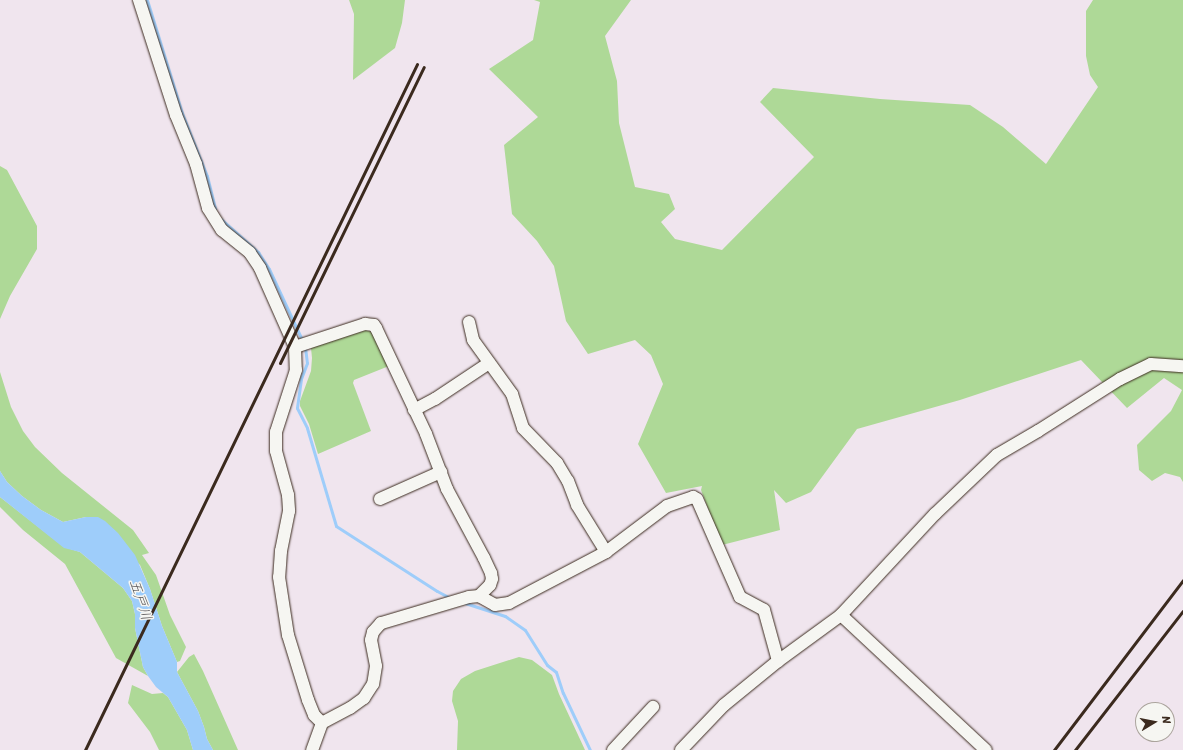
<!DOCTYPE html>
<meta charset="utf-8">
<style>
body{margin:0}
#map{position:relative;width:1183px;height:750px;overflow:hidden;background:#f0e5ee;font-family:Sriracha,"Klee One",sans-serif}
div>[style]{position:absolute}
.green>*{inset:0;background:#aed997}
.water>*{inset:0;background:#9ecdfa}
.stream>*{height:3px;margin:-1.5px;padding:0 1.5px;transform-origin:1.5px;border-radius:1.5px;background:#9ecdfa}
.roads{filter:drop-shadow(0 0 1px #3b2a1e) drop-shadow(0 0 1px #3b2a1e)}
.minor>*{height:12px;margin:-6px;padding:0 6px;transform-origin:6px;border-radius:6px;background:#f6f6f2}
.rail>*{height:3px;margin:-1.5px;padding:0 1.5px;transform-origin:1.5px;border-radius:1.5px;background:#3b2a1e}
span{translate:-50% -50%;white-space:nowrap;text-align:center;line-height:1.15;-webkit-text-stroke:3px #f6f6f2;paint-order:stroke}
.water-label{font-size:14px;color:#545355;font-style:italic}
.north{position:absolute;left:1135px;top:702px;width:40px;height:40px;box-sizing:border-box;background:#f6f6f2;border:1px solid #aba49d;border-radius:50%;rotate:80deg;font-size:11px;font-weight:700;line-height:16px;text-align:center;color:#3b2a1e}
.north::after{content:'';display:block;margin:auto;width:14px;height:18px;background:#3b2a1e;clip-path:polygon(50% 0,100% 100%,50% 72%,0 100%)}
</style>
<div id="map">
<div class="green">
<i style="clip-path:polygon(349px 0,405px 0,402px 23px,395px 48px,353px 80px,354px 14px)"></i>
<i style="clip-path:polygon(534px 0,631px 0,605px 36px,617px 81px,619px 123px,635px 187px,669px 194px,675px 209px,661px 222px,675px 239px,722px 250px,814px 157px,760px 102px,773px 88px,880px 99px,970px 105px,1003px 127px,1046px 164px,1098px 87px,1090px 75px,1086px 56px,1086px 11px,1093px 0,1183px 0,1183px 482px,1180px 477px,1165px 473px,1152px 481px,1139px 470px,1137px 445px,1171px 411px,1182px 390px,1164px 378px,1127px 408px,1081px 360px,960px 400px,857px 429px,811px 492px,786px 503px,774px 490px,780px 530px,722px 545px,701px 490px,702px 486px,666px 493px,638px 444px,663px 384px,651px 355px,635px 340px,588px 354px,566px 321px,554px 266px,537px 241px,512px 214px,504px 145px,538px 117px,489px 69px,533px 40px,540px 2px)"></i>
<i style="clip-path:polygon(0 166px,7px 170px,37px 226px,37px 249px,10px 296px,0 319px)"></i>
<i style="clip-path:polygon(366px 330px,371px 332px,376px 338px,389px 366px,354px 380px,353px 383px,371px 431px,318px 454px,309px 424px,300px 406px,300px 401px,311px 371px,312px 358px,311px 348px)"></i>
<i style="clip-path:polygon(0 372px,11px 407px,23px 431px,35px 447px,62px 473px,133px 530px,149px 553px,142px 555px,156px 575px,170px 615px,186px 647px,180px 661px,177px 662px,162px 626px,150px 589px,140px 565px,86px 517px,63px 522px,41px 510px,22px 496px,7px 482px,0 471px)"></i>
<i style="clip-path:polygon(0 497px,64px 547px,80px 552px,123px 588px,132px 601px,135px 614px,135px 628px,143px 667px,148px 676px,116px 658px,65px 564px,23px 530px,0 507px)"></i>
<i style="clip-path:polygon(194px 654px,203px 671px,238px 750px,213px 750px,207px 739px,204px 727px,198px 711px,177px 672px,189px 657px)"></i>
<i style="clip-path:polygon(519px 657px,532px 660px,552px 675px,559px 694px,585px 750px,457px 750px,458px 721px,452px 701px,453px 691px,461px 679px,475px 671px)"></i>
<i style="clip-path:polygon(132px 685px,152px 694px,163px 693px,168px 697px,187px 730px,193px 750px,159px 750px,150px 732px,128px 703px)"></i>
</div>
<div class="water">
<i style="clip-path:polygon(0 471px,7px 482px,22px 496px,41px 510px,63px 522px,86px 517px,98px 517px,105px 521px,118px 533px,135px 555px,150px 589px,162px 626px,177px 662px,177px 672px,198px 711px,204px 727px,207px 739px,213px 750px,193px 750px,187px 730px,168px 697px,156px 687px,148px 676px,143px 667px,135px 628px,135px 614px,132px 601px,123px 588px,80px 552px,64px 548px,0 497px)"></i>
</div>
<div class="stream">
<i style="left:147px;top:0;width:118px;rotate:72.8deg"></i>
<i style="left:182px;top:113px;width:68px;rotate:68.4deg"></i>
<i style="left:207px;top:176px;width:34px;rotate:76deg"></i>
<i style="left:221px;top:219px;width:50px;rotate:41.7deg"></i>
<i style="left:258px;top:252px;width:20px;rotate:57deg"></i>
<i style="left:269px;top:269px;width:81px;rotate:65deg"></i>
<i style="left:305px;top:347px;width:16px;rotate:83deg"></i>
<i style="left:307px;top:363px;width:17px;rotate:111deg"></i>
<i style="left:301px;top:379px;width:29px;rotate:98deg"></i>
<i style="left:297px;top:408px;width:22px;rotate:63deg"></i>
<i style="left:307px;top:428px;width:102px;rotate:73.5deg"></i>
<i style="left:336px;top:526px;width:120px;rotate:32.8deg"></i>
<i style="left:437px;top:591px;width:15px;rotate:28deg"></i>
<i style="left:465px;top:603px;width:42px;rotate:18deg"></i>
<i style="left:505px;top:616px;width:24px;rotate:35deg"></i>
<i style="left:525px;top:630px;width:41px;rotate:57.8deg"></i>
<i style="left:547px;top:665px;width:11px;rotate:38deg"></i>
<i style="left:556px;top:672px;width:22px;rotate:72deg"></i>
<i style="left:563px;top:693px;width:63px;rotate:64.7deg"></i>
</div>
<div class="roads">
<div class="minor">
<i style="left:139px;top:0;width:121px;rotate:72.2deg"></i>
<i style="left:176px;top:115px;width:53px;rotate:67.8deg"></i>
<i style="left:196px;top:164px;width:46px;rotate:74.7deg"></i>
<i style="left:208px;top:208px;width:26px;rotate:58deg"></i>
<i style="left:222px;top:230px;width:36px;rotate:39deg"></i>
<i style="left:250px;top:253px;width:18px;rotate:56deg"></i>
<i style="left:260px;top:268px;width:86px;rotate:66.1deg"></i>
<i style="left:295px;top:347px;width:23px;rotate:88deg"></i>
<i style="left:296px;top:370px;width:65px;rotate:107.9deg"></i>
<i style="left:276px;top:432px;width:19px;rotate:90deg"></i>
<i style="left:276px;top:451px;width:46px;rotate:74.7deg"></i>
<i style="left:288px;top:495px;width:16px;rotate:86deg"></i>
<i style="left:289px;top:511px;width:41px;rotate:101.3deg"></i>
<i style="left:281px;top:551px;width:26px;rotate:94deg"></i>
<i style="left:279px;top:577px;width:59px;rotate:81.2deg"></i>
<i style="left:288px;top:635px;width:68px;rotate:72.9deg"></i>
<i style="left:308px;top:700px;width:16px;rotate:68deg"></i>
<i style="left:314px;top:715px;width:11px;rotate:45deg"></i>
<i style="left:469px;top:322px;width:18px;rotate:77deg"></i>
<i style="left:473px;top:340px;width:67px;rotate:54.2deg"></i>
<i style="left:512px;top:394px;width:36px;rotate:72deg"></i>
<i style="left:523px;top:428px;width:49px;rotate:45.8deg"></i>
<i style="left:557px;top:463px;width:21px;rotate:59deg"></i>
<i style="left:568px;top:481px;width:26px;rotate:69deg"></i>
<i style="left:577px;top:505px;width:55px;rotate:58.3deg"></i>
<i style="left:295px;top:347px;width:74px;rotate:-18.2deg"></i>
<i style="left:365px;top:324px;width:9px;rotate:6deg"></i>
<i style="left:374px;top:325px;width:4px;rotate:56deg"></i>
<i style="left:376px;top:328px;width:117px;rotate:64.7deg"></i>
<i style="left:426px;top:434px;width:59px;rotate:69.1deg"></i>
<i style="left:447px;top:489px;width:78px;rotate:61.8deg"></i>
<i style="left:484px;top:558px;width:17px;rotate:65deg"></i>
<i style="left:491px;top:573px;width:6px;rotate:81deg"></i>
<i style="left:492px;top:579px;width:6px;rotate:108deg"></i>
<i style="left:490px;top:585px;width:16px;rotate:135deg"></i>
<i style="left:479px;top:596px;width:10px;rotate:174deg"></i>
<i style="left:469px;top:597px;width:92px;rotate:163.5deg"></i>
<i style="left:381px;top:623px;width:12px;rotate:132deg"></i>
<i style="left:373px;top:632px;width:8px;rotate:104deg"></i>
<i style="left:371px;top:640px;width:26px;rotate:79deg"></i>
<i style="left:376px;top:666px;width:18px;rotate:99deg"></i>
<i style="left:373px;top:684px;width:17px;rotate:123deg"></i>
<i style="left:364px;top:698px;width:17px;rotate:144deg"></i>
<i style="left:350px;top:708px;width:32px;rotate:152deg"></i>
<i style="left:322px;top:723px;width:29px;rotate:110deg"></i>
<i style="left:414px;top:410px;width:24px;rotate:-28deg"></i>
<i style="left:435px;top:399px;width:65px;rotate:-33.7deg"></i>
<i style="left:380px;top:499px;width:67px;rotate:-23.9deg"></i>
<i style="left:479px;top:596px;width:18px;rotate:29deg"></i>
<i style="left:495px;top:605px;width:14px;rotate:-8deg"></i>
<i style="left:509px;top:603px;width:110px;rotate:-27.7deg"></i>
<i style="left:606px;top:552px;width:76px;rotate:-37deg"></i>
<i style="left:667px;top:506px;width:28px;rotate:-19deg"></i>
<i style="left:693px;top:497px;width:4px;rotate:27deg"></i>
<i style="left:697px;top:499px;width:107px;rotate:66.3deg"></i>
<i style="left:740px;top:597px;width:27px;rotate:28deg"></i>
<i style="left:764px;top:610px;width:53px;rotate:74.6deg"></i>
<i style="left:841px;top:615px;width:198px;rotate:43deg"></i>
<i style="left:613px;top:750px;width:59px;rotate:-47.1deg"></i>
<i style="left:681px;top:750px;width:62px;rotate:-46.3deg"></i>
<i style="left:724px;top:705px;width:70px;rotate:-39.2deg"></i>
<i style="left:778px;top:661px;width:78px;rotate:-36.1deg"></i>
<i style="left:841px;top:615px;width:138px;rotate:-47.1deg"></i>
<i style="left:935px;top:514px;width:86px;rotate:-43.6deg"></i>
<i style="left:997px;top:455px;width:48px;rotate:-30.3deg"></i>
<i style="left:1038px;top:431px;width:97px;rotate:-32.4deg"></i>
<i style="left:1120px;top:379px;width:34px;rotate:-26deg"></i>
<i style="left:1151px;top:364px;width:32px;rotate:4deg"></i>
</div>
</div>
<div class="rail">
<i style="left:280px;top:363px;width:329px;rotate:-64.1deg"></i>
<i style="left:85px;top:750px;width:762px;rotate:-64.17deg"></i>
<i style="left:1054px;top:750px;width:213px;rotate:-52.8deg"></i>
<i style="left:1075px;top:750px;width:176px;rotate:-52.2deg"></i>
</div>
<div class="water-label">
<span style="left:140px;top:600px;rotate:72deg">五戸川</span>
</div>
<div class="north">N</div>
</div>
